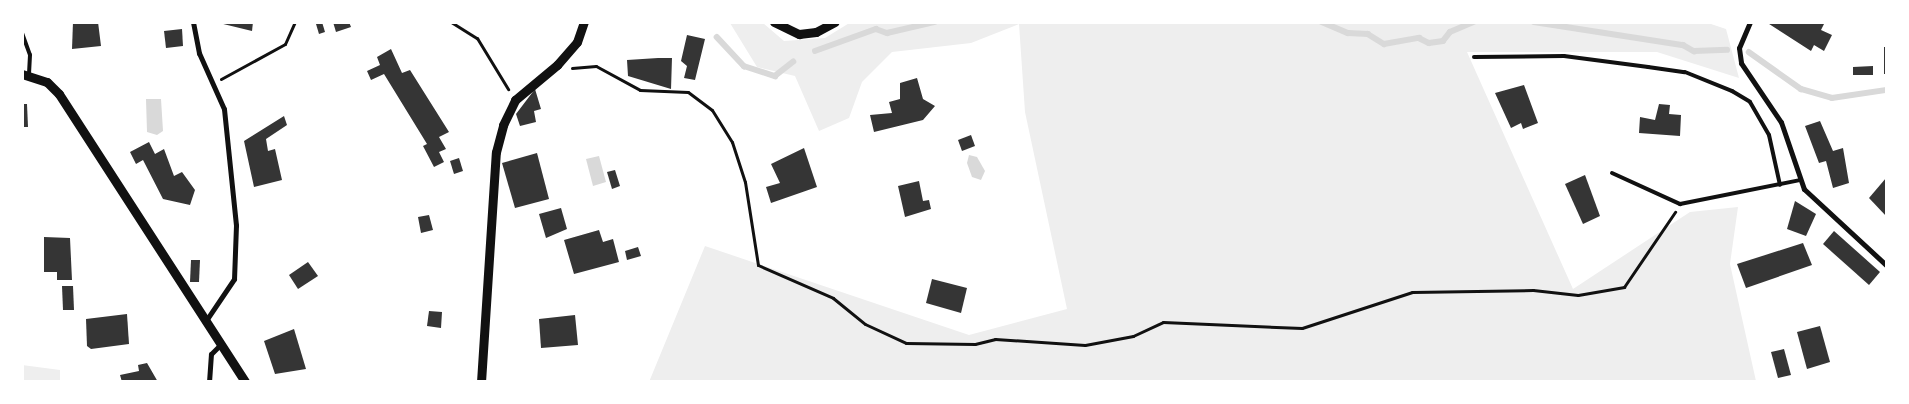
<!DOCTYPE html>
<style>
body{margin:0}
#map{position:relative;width:1909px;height:404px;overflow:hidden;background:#fff;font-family:"Exo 2",sans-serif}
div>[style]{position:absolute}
.green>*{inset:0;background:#eee}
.water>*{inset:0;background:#d9d9d9}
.stream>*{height:5.5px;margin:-2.75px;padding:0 2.75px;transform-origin:2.75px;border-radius:2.75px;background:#d9d9d9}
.building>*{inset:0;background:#353535}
.path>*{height:3px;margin:-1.5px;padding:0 1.5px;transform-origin:1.5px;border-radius:1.5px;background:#111}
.service>*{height:4px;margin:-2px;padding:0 2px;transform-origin:2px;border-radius:2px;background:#111}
.minor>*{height:5px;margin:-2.5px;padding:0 2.5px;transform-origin:2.5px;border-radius:2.5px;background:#111}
.tertiary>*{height:9px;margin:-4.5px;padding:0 4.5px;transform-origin:4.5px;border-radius:4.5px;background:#111}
span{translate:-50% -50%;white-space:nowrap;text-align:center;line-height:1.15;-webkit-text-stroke:4.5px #fff;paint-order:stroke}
.frame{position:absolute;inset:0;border:24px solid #fff;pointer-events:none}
</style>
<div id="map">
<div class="green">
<i style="clip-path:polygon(851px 22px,1705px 22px,1726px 29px,1739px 78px,1657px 52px,1467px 52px,1573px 289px,1690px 212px,1738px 207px,1730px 264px,1756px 381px,649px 382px,705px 246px,969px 335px,1067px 309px,1025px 112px,1019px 24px,971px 43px,892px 52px,862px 82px,849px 118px,819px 131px,795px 76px,757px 67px,730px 23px,763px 23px,784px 41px,825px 38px)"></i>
<i style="clip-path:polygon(22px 365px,60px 370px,60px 381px,23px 381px)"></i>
</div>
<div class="water">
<i style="clip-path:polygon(146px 99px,161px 99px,163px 131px,157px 135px,147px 132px)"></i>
<i style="clip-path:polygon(969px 155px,977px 157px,985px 171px,981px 180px,972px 177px,967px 163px)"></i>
<i style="clip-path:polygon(599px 156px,606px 182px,593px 186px,586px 159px)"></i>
</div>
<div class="stream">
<i style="left:1322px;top:22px;width:28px;rotate:23deg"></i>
<i style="left:1348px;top:33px;width:20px;rotate:3deg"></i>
<i style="left:1368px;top:34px;width:19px;rotate:32deg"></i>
<i style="left:1384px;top:44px;width:36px;rotate:-10deg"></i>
<i style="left:1419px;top:38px;width:11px;rotate:27deg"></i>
<i style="left:1429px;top:43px;width:14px;rotate:-8deg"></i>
<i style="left:1443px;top:41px;width:11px;rotate:-52deg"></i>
<i style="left:1450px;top:32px;width:25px;rotate:-23deg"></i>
<i style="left:1534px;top:22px;width:151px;rotate:8.8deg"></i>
<i style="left:1683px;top:45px;width:13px;rotate:29deg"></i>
<i style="left:1694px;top:51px;width:33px;rotate:-2deg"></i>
<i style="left:717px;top:37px;width:40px;rotate:47deg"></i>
<i style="left:744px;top:66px;width:33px;rotate:18deg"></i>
<i style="left:775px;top:76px;width:23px;rotate:-38deg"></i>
<i style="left:815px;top:51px;width:65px;rotate:-19.8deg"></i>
<i style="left:876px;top:29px;width:12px;rotate:20deg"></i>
<i style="left:887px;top:33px;width:49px;rotate:-12.9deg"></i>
<i style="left:1749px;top:52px;width:64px;rotate:35.4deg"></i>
<i style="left:1801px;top:89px;width:32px;rotate:16deg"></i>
<i style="left:1832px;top:98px;width:55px;rotate:-8.4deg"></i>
</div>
<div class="building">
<i style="clip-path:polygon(73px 22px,98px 22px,101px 46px,72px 49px)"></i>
<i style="clip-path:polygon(215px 22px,253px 22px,252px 31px)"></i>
<i style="clip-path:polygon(322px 22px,325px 32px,319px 34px,316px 24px)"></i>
<i style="clip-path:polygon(333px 22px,349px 22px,351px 27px,336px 32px)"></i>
<i style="clip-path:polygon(1766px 22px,1825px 22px,1821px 30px,1832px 35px,1824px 51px,1814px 45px,1811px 51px)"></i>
<i style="clip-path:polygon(182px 29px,183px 46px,166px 48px,164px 31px)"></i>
<i style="clip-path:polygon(687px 35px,705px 39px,695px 80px,684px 78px,687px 66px,681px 61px)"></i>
<i style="clip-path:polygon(1884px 47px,1886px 47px,1886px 74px,1884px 74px)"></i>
<i style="clip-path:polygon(391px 49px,402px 73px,410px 70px,449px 132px,439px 137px,446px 149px,439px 152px,444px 162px,434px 167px,423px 146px,427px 144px,384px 74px,371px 80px,367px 71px,380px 65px,377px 57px)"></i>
<i style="clip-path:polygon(658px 58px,672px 58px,671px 89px,628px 76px,627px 60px)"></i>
<i style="clip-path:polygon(1873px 66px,1873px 75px,1853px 75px,1853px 67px)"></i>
<i style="clip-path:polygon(917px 78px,923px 99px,935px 106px,923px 120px,874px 132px,870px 115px,892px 113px,889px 102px,900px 99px,900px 83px)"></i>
<i style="clip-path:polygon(1524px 85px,1538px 123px,1523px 129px,1521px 123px,1511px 128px,1495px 93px)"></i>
<i style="clip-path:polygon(535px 89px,541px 109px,534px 111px,536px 122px,520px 126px,516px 114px)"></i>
<i style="clip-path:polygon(22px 104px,27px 104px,28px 127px,22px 127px)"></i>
<i style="clip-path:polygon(1659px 104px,1670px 105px,1669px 114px,1681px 115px,1680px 136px,1639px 133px,1640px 117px,1655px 120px)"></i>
<i style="clip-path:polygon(284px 116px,287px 125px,266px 139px,268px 151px,275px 149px,282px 180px,254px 187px,244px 141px)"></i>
<i style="clip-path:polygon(1820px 121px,1833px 151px,1843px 148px,1849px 183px,1833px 188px,1826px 161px,1819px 163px,1805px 126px)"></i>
<i style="clip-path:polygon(971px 135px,975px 146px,962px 151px,958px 140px)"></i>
<i style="clip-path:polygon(149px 142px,155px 154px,164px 149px,174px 176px,182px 172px,195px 190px,190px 205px,163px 199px,143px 160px,136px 164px,130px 152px)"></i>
<i style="clip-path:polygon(804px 148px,817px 187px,771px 203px,766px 187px,780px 183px,771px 164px)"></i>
<i style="clip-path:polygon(537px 153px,549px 199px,515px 208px,502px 163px)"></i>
<i style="clip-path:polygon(459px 158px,463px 171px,454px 174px,450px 161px)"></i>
<i style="clip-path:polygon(615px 170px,620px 186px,612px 189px,607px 172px)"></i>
<i style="clip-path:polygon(1585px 175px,1600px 216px,1583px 224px,1565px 184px)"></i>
<i style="clip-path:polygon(1886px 178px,1886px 216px,1869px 198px)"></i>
<i style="clip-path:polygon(919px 181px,923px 201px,929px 200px,931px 209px,905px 217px,898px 186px)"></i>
<i style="clip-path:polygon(1795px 201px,1816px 214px,1806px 236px,1787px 229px)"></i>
<i style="clip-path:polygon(561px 208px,567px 229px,546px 238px,539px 214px)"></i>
<i style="clip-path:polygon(429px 215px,433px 230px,421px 233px,418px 217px)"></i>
<i style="clip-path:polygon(599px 230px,603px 242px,613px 239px,619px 262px,574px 274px,564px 240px)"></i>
<i style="clip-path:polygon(1834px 231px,1880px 272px,1869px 285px,1823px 244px)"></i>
<i style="clip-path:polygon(44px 237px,70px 238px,72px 280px,57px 280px,57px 272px,44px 272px)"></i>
<i style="clip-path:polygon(1803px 243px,1812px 265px,1746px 288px,1737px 264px)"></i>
<i style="clip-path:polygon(638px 247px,641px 256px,627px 260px,625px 251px)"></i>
<i style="clip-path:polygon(191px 260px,200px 260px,199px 282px,190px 282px)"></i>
<i style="clip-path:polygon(308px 262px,318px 276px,298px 289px,289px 275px)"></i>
<i style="clip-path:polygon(932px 279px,967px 288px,961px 313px,926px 303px)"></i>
<i style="clip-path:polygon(62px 286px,73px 286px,74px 310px,63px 310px)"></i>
<i style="clip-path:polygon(429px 311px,442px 312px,441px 328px,427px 326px)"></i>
<i style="clip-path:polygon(127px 314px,129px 344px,91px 349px,87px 346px,86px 319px)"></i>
<i style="clip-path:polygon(575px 315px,578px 345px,541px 348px,539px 319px)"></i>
<i style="clip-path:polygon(1820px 326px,1830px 362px,1807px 369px,1797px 332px)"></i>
<i style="clip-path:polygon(294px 329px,306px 369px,275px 374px,264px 341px)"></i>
<i style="clip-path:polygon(1784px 349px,1791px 375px,1778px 378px,1771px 352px)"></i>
<i style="clip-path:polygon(147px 363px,158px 382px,122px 382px,120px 375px,139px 371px,138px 365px)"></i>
</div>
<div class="path">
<i style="left:451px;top:22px;width:31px;rotate:32deg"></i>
<i style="left:477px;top:38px;width:60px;rotate:58.7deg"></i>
<i style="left:572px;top:68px;width:24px;rotate:-5deg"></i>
<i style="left:596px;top:66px;width:50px;rotate:28.6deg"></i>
<i style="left:640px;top:90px;width:48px;rotate:2.4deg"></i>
<i style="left:688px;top:92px;width:30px;rotate:37deg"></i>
<i style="left:712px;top:110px;width:38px;rotate:58deg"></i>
<i style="left:732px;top:142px;width:42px;rotate:72deg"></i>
<i style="left:745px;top:182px;width:84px;rotate:81.1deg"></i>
<i style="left:758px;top:265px;width:82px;rotate:23.7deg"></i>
<i style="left:833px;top:298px;width:41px;rotate:39.1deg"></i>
<i style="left:865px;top:324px;width:45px;rotate:24.9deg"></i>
<i style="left:906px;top:343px;width:69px;rotate:0.8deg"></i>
<i style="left:975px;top:344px;width:21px;rotate:-14deg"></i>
<i style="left:995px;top:339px;width:90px;rotate:3.8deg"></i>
<i style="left:1085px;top:345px;width:49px;rotate:-10.6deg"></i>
<i style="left:1133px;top:336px;width:33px;rotate:-25deg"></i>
<i style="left:1163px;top:322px;width:139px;rotate:2.5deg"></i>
<i style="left:1302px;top:328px;width:116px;rotate:-18.1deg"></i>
<i style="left:1412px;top:292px;width:121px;rotate:-0.9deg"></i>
<i style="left:1533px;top:290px;width:45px;rotate:6.3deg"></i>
<i style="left:1578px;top:295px;width:47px;rotate:-9.9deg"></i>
<i style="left:1624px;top:287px;width:91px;rotate:-55.8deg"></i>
<i style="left:221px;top:79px;width:73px;rotate:-28.7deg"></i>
<i style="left:285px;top:44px;width:24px;rotate:-66deg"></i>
</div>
<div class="service">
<i style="left:22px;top:33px;width:23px;rotate:70deg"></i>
<i style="left:30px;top:55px;width:19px;rotate:93deg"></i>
<i style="left:1474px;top:57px;width:90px;rotate:-0.6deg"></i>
<i style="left:1564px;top:56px;width:85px;rotate:7.5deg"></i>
<i style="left:1648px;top:67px;width:37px;rotate:8deg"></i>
<i style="left:1685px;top:72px;width:51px;rotate:22deg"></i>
<i style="left:1732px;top:91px;width:21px;rotate:31deg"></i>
<i style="left:1750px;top:102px;width:38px;rotate:60deg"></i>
<i style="left:1769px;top:135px;width:51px;rotate:77.6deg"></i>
<i style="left:1612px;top:173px;width:75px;rotate:24.5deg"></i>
<i style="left:1680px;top:204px;width:122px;rotate:-11.3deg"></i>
</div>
<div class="minor">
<i style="left:193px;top:22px;width:32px;rotate:79deg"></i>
<i style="left:199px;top:53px;width:61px;rotate:65.9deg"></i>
<i style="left:224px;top:109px;width:117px;rotate:84.1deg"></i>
<i style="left:236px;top:225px;width:54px;rotate:92.1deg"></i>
<i style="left:234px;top:279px;width:52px;rotate:124deg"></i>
<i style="left:1750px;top:22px;width:28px;rotate:113deg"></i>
<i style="left:1739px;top:48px;width:15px;rotate:82deg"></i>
<i style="left:1741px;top:63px;width:71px;rotate:55.9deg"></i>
<i style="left:1781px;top:122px;width:71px;rotate:71.1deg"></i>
<i style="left:1804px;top:189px;width:112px;rotate:42.8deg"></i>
<i style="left:209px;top:382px;width:28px;rotate:-86deg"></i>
<i style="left:211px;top:354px;width:13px;rotate:-45deg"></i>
</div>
<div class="tertiary">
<i style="left:774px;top:22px;width:28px;rotate:26deg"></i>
<i style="left:799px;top:34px;width:17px;rotate:-7deg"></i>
<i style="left:816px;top:32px;width:21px;rotate:-28deg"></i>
<i style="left:22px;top:74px;width:26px;rotate:18deg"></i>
<i style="left:47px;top:82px;width:17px;rotate:45deg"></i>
<i style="left:59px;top:94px;width:343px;rotate:57.1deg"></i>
<i style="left:481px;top:382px;width:230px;rotate:-86.3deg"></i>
<i style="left:496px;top:152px;width:28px;rotate:-75deg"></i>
<i style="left:503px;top:125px;width:28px;rotate:-64deg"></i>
<i style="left:515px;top:100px;width:55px;rotate:-39.8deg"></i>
<i style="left:557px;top:65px;width:30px;rotate:-49deg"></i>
<i style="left:577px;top:42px;width:21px;rotate:-71deg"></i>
</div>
<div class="frame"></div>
</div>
